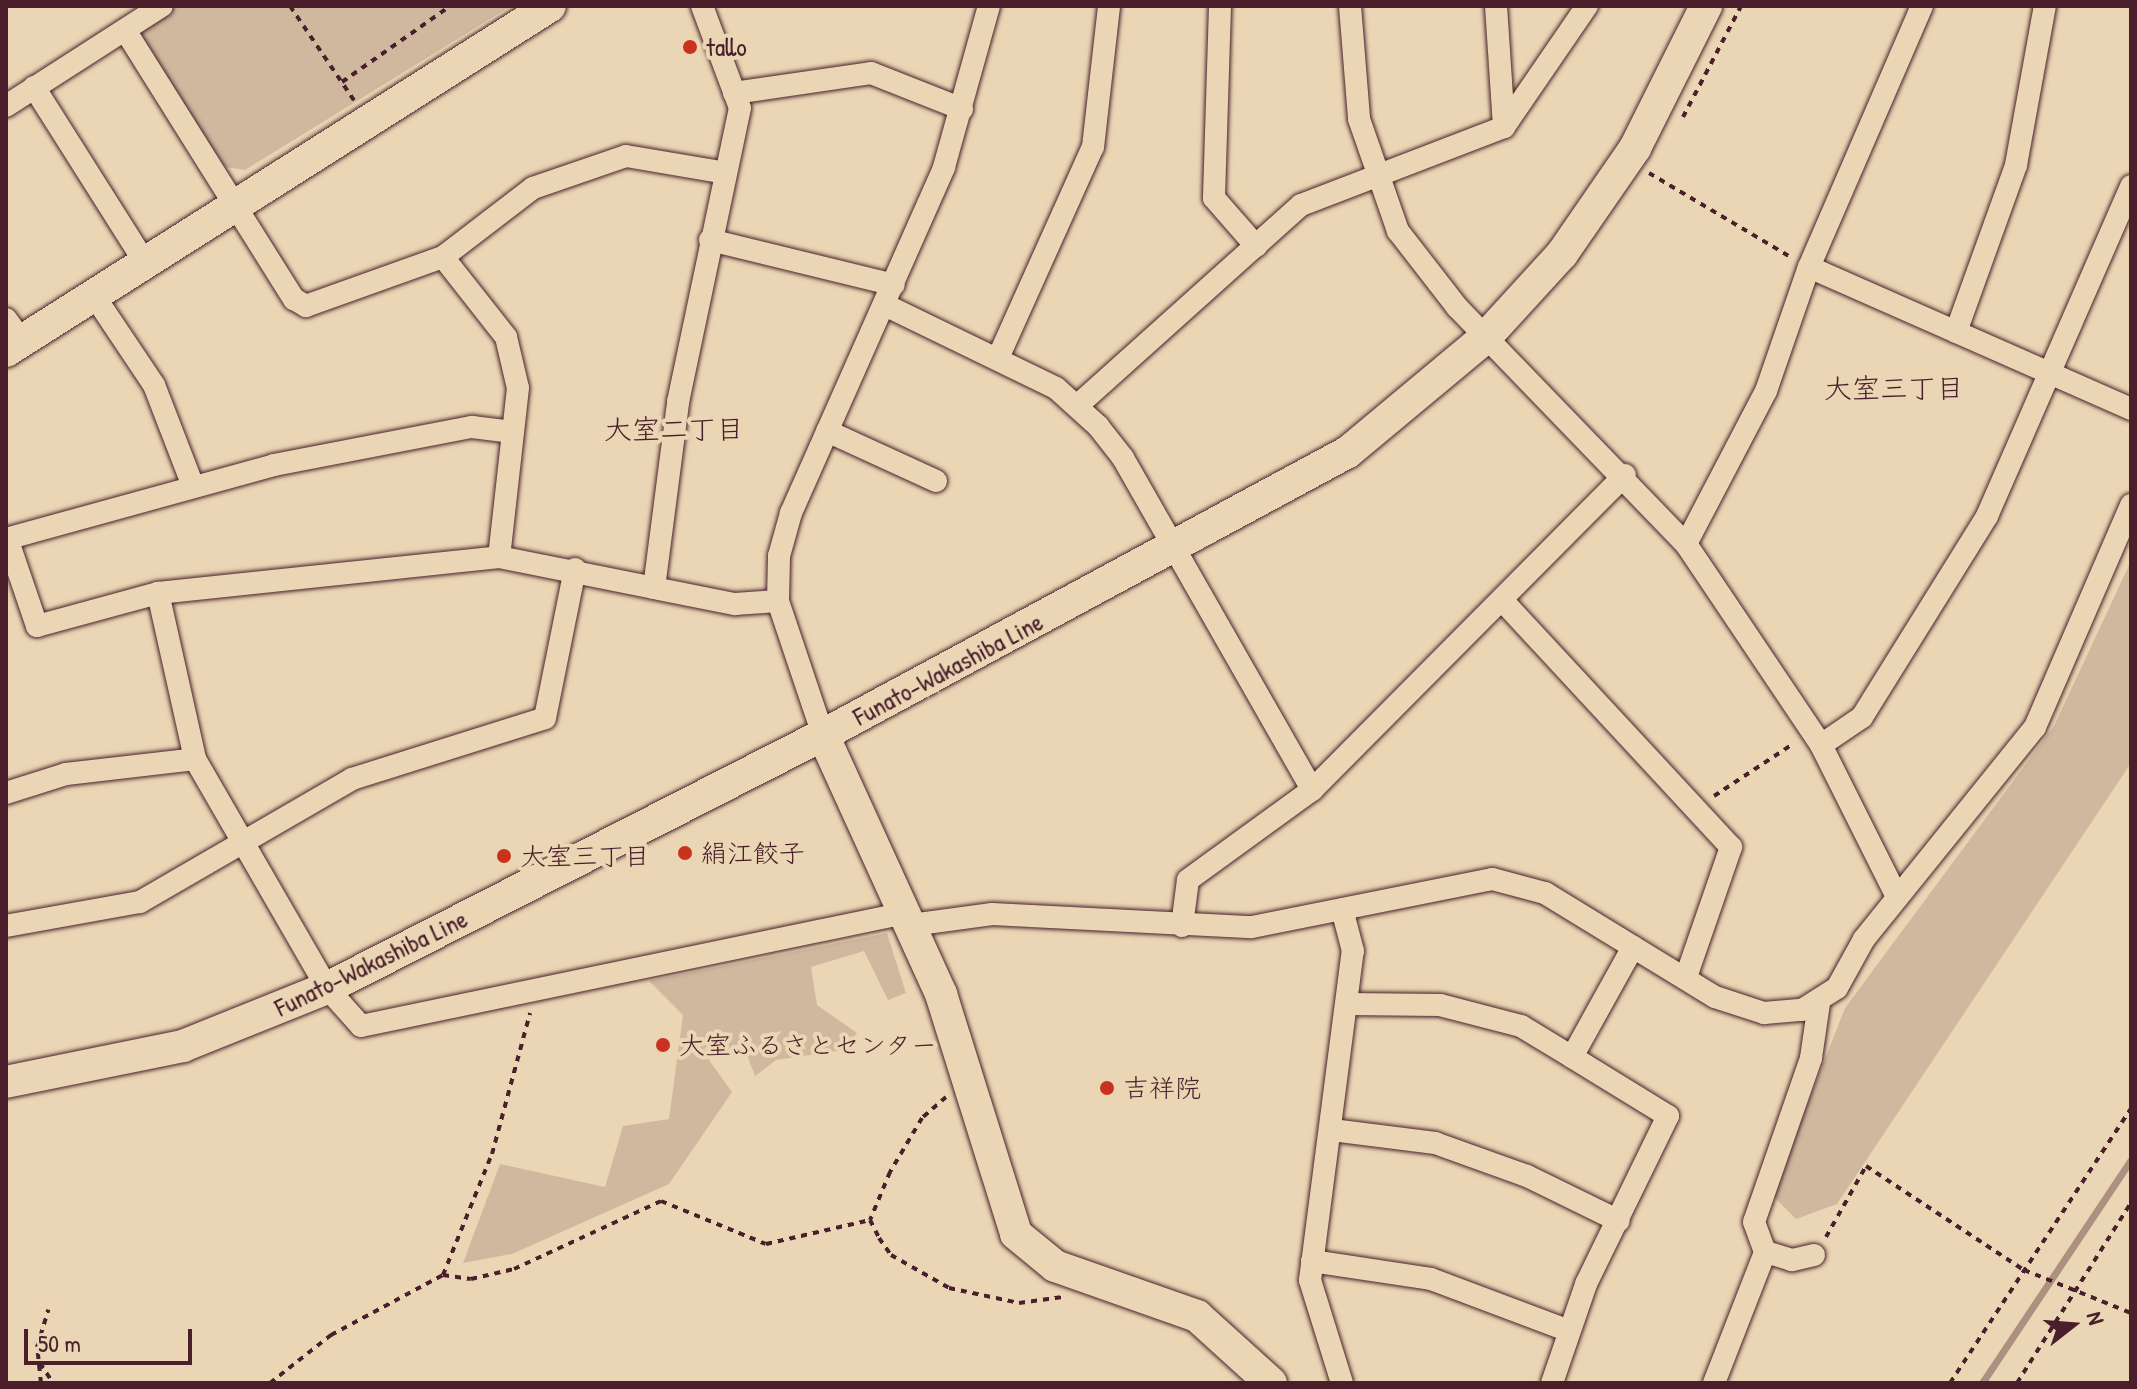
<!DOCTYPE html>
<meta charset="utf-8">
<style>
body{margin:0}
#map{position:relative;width:2137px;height:1389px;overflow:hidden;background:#ead6b4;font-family:"Patrick Hand","Klee One",sans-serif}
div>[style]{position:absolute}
.green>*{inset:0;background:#cfb89e}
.stream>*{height:7px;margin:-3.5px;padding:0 3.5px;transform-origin:3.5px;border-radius:3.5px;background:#ad9080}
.path>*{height:4px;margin-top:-2px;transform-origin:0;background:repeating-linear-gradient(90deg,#4a1f2b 0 6px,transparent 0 12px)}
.roads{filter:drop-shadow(0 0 2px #4a1f2b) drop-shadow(0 0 2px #4a1f2b)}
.street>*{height:22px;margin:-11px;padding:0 11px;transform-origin:11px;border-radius:11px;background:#ead6b4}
.secondary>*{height:32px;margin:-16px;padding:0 16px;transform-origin:16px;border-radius:16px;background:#ead6b4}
.dots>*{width:22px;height:22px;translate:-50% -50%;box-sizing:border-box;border:4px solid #ead6b4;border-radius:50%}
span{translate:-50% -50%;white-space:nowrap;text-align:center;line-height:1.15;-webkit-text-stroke:8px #ead6b4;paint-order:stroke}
.poi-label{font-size:26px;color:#4a1f2b}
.left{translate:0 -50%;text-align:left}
.street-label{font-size:26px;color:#4a1f2b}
.neighbourhood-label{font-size:28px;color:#4a1f2b}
.frame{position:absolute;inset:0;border:8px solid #4a1f2b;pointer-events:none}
.north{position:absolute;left:2033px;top:1285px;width:80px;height:80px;-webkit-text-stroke:6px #ead6b4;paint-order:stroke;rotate:73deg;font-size:22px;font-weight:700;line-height:32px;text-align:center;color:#4a1f2b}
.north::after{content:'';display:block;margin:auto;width:28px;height:36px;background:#4a1f2b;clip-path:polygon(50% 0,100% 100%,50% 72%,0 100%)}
.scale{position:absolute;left:24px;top:1329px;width:168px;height:36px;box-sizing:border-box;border:4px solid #4a1f2b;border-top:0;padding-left:10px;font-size:24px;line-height:28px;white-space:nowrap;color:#4a1f2b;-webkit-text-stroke:6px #ead6b4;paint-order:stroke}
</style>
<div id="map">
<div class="green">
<i style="clip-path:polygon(175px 6px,511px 6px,245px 170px,225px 167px,140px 37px,144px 26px)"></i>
<i style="clip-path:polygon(2131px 561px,2131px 763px,1837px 1204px,1796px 1219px,1772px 1195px,1845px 1008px,2054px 726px)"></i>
<i style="clip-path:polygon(887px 933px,906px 993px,888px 1000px,864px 951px,811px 967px,817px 1005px,857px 1033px,843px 1050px,776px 1060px,755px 1076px,742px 1042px,709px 1060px,732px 1092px,669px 1184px,512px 1254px,463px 1263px,500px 1164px,605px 1187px,623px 1126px,669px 1119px,683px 1015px,649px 981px)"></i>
</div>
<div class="stream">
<i style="left:1982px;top:1383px;width:268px;rotate:-56.3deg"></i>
</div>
<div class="path">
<i style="left:290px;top:6px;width:114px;rotate:55.8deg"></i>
<i style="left:342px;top:82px;width:132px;rotate:-35.1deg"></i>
<i style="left:1683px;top:117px;width:125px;rotate:-62.4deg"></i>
<i style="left:1649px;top:173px;width:163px;rotate:30.7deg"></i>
<i style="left:1714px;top:796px;width:95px;rotate:-33.4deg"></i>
<i style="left:946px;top:1097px;width:32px;rotate:139deg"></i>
<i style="left:922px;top:1118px;width:63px;rotate:120.7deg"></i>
<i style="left:890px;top:1172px;width:52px;rotate:112.6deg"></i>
<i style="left:870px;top:1220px;width:20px;rotate:63deg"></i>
<i style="left:879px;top:1238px;width:21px;rotate:55deg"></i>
<i style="left:891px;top:1255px;width:67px;rotate:29.6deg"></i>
<i style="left:949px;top:1288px;width:72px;rotate:12.1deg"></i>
<i style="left:1019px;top:1303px;width:44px;rotate:-7.8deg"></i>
<i style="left:1826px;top:1237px;width:81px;rotate:-60.6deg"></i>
<i style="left:1866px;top:1166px;width:189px;rotate:33.4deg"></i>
<i style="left:2024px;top:1270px;width:115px;rotate:21.9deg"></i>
<i style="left:443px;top:1275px;width:28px;rotate:8deg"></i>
<i style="left:471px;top:1279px;width:44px;rotate:-13.1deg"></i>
<i style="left:514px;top:1269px;width:162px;rotate:-24.8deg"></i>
<i style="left:661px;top:1201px;width:113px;rotate:22.3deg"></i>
<i style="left:766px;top:1244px;width:107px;rotate:-13deg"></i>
<i style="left:40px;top:1363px;width:24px;rotate:57deg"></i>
<i style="left:41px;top:1383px;width:36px;rotate:-96deg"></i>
<i style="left:37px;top:1347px;width:39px;rotate:-73deg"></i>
<i style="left:270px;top:1383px;width:78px;rotate:-38.2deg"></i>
<i style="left:331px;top:1335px;width:127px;rotate:-28.2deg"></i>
<i style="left:443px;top:1275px;width:131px;rotate:-68deg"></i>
<i style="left:492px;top:1154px;width:146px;rotate:-74.9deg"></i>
<i style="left:1950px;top:1383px;width:328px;rotate:-56.6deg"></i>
<i style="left:2017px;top:1383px;width:213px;rotate:-57.7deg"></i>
</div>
<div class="roads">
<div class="street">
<i style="left:1220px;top:6px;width:192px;rotate:91.8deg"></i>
<i style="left:1214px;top:198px;width:64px;rotate:48.8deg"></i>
<i style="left:1350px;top:6px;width:113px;rotate:85.4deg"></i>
<i style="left:1359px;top:119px;width:119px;rotate:70.8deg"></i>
<i style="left:1398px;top:231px;width:96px;rotate:52.2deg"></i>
<i style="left:1457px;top:307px;width:330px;rotate:46deg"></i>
<i style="left:1686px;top:544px;width:242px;rotate:56.1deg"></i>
<i style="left:1821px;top:745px;width:170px;rotate:63.4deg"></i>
<i style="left:1496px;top:6px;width:121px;rotate:86.2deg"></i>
<i style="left:125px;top:30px;width:318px;rotate:57.9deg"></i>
<i style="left:294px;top:299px;width:14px;rotate:30deg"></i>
<i style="left:306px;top:306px;width:145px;rotate:-19.7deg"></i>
<i style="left:443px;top:257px;width:113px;rotate:-37.5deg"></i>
<i style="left:533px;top:188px;width:98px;rotate:-19deg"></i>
<i style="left:626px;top:156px;width:101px;rotate:9.6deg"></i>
<i style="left:34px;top:87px;width:206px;rotate:57.7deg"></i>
<i style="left:734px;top:93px;width:138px;rotate:-8.3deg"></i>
<i style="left:871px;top:73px;width:98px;rotate:21.6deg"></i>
<i style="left:6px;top:106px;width:185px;rotate:-32.7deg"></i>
<i style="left:710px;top:240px;width:189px;rotate:13.7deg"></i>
<i style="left:443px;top:257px;width:102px;rotate:51.8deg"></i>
<i style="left:506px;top:337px;width:52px;rotate:76.8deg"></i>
<i style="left:518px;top:388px;width:170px;rotate:96.4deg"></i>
<i style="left:1809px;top:267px;width:352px;rotate:23.8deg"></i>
<i style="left:93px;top:294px;width:110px;rotate:56.2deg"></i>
<i style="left:154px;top:385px;width:108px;rotate:68.9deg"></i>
<i style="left:885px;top:305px;width:190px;rotate:25.9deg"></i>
<i style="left:1056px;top:388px;width:57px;rotate:42.1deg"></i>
<i style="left:1098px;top:426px;width:41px;rotate:52deg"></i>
<i style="left:1123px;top:458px;width:382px;rotate:60.3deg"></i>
<i style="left:6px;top:319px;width:27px;rotate:54deg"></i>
<i style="left:1956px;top:332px;width:177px;rotate:-70.2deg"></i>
<i style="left:2016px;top:165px;width:162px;rotate:-79.7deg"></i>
<i style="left:998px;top:358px;width:231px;rotate:-65.8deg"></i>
<i style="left:1093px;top:147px;width:142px;rotate:-83.5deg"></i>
<i style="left:1078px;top:405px;width:300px;rotate:-41.9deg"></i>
<i style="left:1301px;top:205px;width:217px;rotate:-21deg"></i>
<i style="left:1504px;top:127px;width:147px;rotate:-55.6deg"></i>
<i style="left:827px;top:431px;width:120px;rotate:24.6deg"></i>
<i style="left:7px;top:538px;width:93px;rotate:71.2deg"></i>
<i style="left:37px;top:626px;width:125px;rotate:-15.3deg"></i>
<i style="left:158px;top:593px;width:343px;rotate:-6deg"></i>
<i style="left:499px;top:557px;width:241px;rotate:11.3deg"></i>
<i style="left:735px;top:604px;width:43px;rotate:-4deg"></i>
<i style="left:6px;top:539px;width:278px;rotate:-15.4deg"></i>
<i style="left:274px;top:465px;width:202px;rotate:-10.9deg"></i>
<i style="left:472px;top:427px;width:41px;rotate:7deg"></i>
<i style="left:1686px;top:544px;width:173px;rotate:-62.4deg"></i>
<i style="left:1766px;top:391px;width:131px;rotate:-70.9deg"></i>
<i style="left:1809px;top:267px;width:284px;rotate:-66.6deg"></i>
<i style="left:654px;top:588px;width:188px;rotate:-82.6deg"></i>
<i style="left:678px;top:402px;width:300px;rotate:-78.1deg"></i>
<i style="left:740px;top:108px;width:109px;rotate:-110.4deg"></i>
<i style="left:158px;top:593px;width:170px;rotate:77.4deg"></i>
<i style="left:195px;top:759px;width:264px;rotate:60deg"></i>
<i style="left:327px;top:988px;width:51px;rotate:48.2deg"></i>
<i style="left:361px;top:1026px;width:556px;rotate:-11.73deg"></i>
<i style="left:1502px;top:600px;width:337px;rotate:47.2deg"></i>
<i style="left:1731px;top:847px;width:138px;rotate:109.1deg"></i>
<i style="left:823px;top:735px;width:141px;rotate:-108.6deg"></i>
<i style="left:778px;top:601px;width:45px;rotate:-88.7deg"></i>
<i style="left:779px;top:556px;width:45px;rotate:-74.4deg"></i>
<i style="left:791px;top:513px;width:378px;rotate:-66.1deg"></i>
<i style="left:944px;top:167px;width:167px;rotate:-74.4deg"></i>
<i style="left:1821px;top:745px;width:50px;rotate:-34.3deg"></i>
<i style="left:1862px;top:717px;width:237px;rotate:-58.1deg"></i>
<i style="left:1987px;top:516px;width:360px;rotate:-66.4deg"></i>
<i style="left:6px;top:793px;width:63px;rotate:-17.6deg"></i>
<i style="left:66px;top:774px;width:130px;rotate:-6.6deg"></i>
<i style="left:911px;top:925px;width:82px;rotate:-7.7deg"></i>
<i style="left:992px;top:914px;width:260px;rotate:2.9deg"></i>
<i style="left:1252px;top:927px;width:245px;rotate:-11.3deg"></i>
<i style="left:1492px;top:879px;width:55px;rotate:14.8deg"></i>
<i style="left:1545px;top:893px;width:199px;rotate:31.5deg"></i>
<i style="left:1715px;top:997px;width:52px;rotate:18.1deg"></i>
<i style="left:1764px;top:1013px;width:38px;rotate:-5deg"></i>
<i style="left:1802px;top:1010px;width:41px;rotate:-32.2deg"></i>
<i style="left:1837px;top:988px;width:56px;rotate:-61.1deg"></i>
<i style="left:1864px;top:939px;width:272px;rotate:-51.1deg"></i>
<i style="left:2035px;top:727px;width:242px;rotate:-66.6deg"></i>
<i style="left:6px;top:926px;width:136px;rotate:-10.2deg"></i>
<i style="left:140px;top:902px;width:245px;rotate:-30.1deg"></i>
<i style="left:352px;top:779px;width:202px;rotate:-17.5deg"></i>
<i style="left:545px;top:718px;width:152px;rotate:-78.6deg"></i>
<i style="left:1182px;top:926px;width:46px;rotate:-82.6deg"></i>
<i style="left:1188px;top:880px;width:153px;rotate:-36deg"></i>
<i style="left:1312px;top:790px;width:444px;rotate:-45.2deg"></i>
<i style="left:1348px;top:1004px;width:92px;rotate:0.6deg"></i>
<i style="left:1440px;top:1005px;width:84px;rotate:14.5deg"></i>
<i style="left:1521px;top:1026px;width:60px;rotate:31.3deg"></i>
<i style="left:1332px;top:1130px;width:104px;rotate:7.2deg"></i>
<i style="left:1435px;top:1143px;width:98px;rotate:19.7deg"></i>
<i style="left:1527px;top:1176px;width:102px;rotate:26.1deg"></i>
<i style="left:1814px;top:1255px;width:23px;rotate:167deg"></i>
<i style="left:1792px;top:1260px;width:28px;rotate:-163deg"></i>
<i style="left:1765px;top:1252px;width:32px;rotate:-110deg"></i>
<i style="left:1754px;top:1222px;width:174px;rotate:-70.8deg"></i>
<i style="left:1811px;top:1058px;width:56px;rotate:-81.7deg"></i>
<i style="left:1312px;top:1261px;width:120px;rotate:8.6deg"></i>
<i style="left:1431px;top:1279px;width:147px;rotate:20.6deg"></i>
<i style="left:1342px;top:1383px;width:108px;rotate:-107.3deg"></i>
<i style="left:1310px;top:1280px;width:332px;rotate:-82.6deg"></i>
<i style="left:1353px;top:951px;width:43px;rotate:-104.7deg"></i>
<i style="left:1552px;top:1383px;width:105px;rotate:-71deg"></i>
<i style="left:1586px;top:1284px;width:187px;rotate:-64deg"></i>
<i style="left:1668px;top:1116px;width:113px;rotate:-148.4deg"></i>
<i style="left:1572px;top:1057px;width:126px;rotate:-61deg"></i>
<i style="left:1714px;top:1383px;width:141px;rotate:-68.7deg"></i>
</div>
<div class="secondary">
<i style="left:6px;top:351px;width:644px;rotate:-32.38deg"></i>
<i style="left:823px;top:735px;width:285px;rotate:65.5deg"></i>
<i style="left:941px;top:994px;width:251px;rotate:72.6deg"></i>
<i style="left:1016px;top:1234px;width:50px;rotate:39.4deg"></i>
<i style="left:1055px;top:1266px;width:151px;rotate:19.4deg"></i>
<i style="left:1197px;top:1316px;width:100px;rotate:42.2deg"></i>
<i style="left:6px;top:1082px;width:181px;rotate:-11.5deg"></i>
<i style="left:183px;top:1046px;width:155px;rotate:-21.9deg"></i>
<i style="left:327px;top:988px;width:557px;rotate:-27.03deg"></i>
<i style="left:823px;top:735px;width:596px;rotate:-28.33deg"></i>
<i style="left:1348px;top:452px;width:181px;rotate:-39.8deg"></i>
<i style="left:1487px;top:336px;width:111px;rotate:-47.6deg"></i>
<i style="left:1562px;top:254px;width:129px;rotate:-55.4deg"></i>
<i style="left:1635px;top:148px;width:159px;rotate:-63.4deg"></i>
</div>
</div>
<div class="dots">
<i style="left:690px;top:47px;background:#c8321e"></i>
<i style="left:685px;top:853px;background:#c8321e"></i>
<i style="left:504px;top:856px;background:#c8321e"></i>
<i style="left:663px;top:1045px;background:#c8321e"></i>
<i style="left:1107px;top:1088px;background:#c8321e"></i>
</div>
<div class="poi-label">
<span class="left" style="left:706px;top:47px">tallo</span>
<span class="left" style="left:701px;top:853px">絹江餃子</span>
<span class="left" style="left:520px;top:856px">大室三丁目</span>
<span class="left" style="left:679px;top:1045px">大室ふるさとセンター</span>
<span class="left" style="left:1123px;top:1088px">吉祥院</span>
</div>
<div class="street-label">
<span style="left:948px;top:669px;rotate:-28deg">Funato-Wakashiba Line</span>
<span style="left:371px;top:963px;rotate:-26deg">Funato-Wakashiba Line</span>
</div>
<div class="neighbourhood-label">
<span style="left:1894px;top:388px">大室三丁目</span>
<span style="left:674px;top:429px">大室二丁目</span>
</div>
<div class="frame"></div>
<div class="north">N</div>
<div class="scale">50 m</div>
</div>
